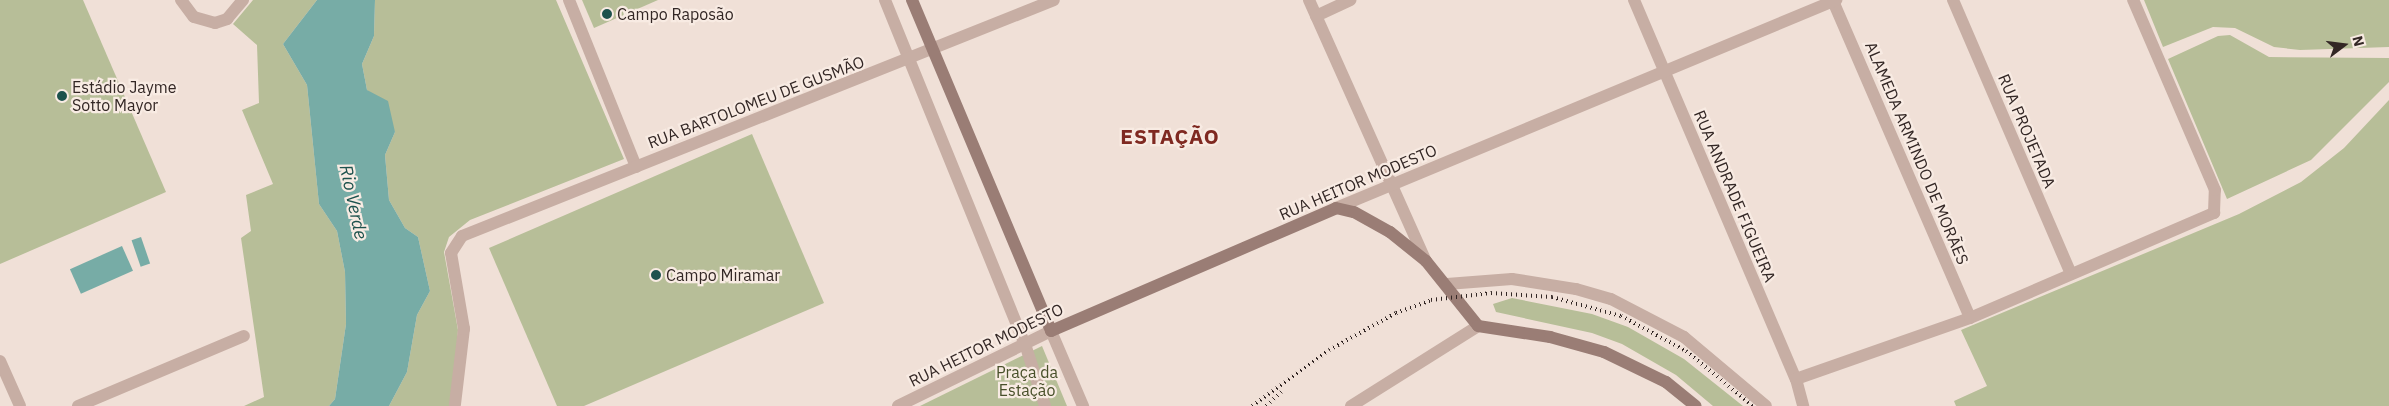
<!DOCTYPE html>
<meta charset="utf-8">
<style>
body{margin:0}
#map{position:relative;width:2389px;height:406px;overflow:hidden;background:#f0e0d7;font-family:"IBM Plex Sans",sans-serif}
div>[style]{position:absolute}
.green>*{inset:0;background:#b7be98}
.water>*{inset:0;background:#77aca6;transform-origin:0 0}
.minor>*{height:12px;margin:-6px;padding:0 6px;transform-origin:6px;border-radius:6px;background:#c7aea4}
.secondary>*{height:12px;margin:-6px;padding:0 6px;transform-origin:6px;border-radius:6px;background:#9a7d75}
.rail>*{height:4px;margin-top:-2px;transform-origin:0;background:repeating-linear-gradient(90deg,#332725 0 1px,transparent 0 5px)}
.dots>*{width:14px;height:14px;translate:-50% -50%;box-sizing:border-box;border:2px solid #f8ebe3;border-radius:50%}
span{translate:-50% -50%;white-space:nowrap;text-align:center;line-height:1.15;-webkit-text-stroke:4.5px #f8ebe3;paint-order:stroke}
.poi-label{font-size:16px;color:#332725}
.left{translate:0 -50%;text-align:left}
.street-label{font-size:16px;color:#332725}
.park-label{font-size:16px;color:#48502a}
.water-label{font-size:18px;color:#1d524d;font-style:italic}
.district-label{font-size:21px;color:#7f2921;font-weight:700;letter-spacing:1px}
.north{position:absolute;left:2319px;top:20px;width:50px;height:50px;-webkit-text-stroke:4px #f8ebe3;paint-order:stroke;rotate:75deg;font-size:14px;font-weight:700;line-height:20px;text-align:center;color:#332725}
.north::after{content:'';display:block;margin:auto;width:18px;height:22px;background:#332725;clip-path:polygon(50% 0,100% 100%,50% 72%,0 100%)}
</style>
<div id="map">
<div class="green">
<i style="clip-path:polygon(0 0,83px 0,166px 192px,0 264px)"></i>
<i style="clip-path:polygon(253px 0,317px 0,283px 44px,307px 85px,319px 204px,337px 231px,345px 272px,346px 324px,335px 399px,329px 406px,244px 406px,264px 397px,241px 238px,251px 231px,246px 195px,273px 184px,242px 110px,259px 103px,257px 45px,233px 24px)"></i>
<i style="clip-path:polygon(375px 0,556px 0,624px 159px,470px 220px,449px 237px,444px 252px,458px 330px,452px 406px,389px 406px,407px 372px,417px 315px,430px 291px,418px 237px,405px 228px,389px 200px,385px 155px,395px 132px,367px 90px,362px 64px,374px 36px)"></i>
<i style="clip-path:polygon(582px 0,658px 0,594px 28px)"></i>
<i style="clip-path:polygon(2144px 0,2389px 0,2389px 47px,2300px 50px,2274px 47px,2235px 28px,2213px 27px,2163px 47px)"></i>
<i style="clip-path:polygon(2230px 35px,2269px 57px,2389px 58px,2389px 82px,2311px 160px,2227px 199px,2168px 59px,2218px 36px)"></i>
<i style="clip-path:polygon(2389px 100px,2389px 406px,1956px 406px,1954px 401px,1987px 386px,1961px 330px,2239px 214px,2301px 182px,2344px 148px)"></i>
<i style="clip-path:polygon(752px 134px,824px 303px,584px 406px,557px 406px,489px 248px)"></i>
<i style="clip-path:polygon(1512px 298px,1592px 314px,1628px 327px,1684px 359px,1743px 406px,1713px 406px,1676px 375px,1622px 344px,1592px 333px,1496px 312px,1493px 304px)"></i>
<i style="clip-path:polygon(1042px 346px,1067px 406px,920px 406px)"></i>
</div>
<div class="water">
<i style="clip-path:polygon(317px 0,375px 0,374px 36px,362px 64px,367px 90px,388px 101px,395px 132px,385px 155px,389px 200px,405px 228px,418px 237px,430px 291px,417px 315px,407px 372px,389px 406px,329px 406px,335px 399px,346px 324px,345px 272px,337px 231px,319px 204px,307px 85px,283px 44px)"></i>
<i style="left:141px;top:237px;width:28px;height:10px;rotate:71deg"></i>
<i style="left:122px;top:246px;width:27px;height:57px;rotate:66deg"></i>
</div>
<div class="minor">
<i style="left:181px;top:0;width:21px;rotate:53deg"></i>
<i style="left:194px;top:17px;width:22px;rotate:16deg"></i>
<i style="left:215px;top:23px;width:13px;rotate:-18deg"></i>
<i style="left:227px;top:19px;width:25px;rotate:-50deg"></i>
<i style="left:569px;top:0;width:180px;rotate:68.1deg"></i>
<i style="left:885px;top:0;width:371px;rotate:67.9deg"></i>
<i style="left:1025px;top:344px;width:65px;rotate:72.1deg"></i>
<i style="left:1309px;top:0;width:286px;rotate:65.9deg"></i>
<i style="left:1634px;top:0;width:412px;rotate:66.9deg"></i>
<i style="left:1796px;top:379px;width:28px;rotate:75deg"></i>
<i style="left:1953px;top:0;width:298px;rotate:66.7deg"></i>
<i style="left:1833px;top:1px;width:345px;rotate:66.6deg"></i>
<i style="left:1316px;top:16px;width:38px;rotate:-25deg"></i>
<i style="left:1336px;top:208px;width:542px;rotate:-22.59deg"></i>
<i style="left:1447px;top:284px;width:65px;rotate:-4.4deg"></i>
<i style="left:1512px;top:279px;width:65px;rotate:8.9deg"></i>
<i style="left:1576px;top:289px;width:36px;rotate:16deg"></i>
<i style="left:1611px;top:299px;width:82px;rotate:27.5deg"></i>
<i style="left:1684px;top:337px;width:107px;rotate:40.1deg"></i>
<i style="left:0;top:361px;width:49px;rotate:66deg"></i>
<i style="left:1796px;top:379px;width:184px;rotate:-19.3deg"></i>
<i style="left:1970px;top:318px;width:266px;rotate:-23.3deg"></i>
<i style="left:2214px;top:213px;width:23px;rotate:-88deg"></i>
<i style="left:2215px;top:190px;width:207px;rotate:-113.3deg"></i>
<i style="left:455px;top:404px;width:76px;rotate:-83.2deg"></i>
<i style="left:464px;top:329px;width:77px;rotate:-99.7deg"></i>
<i style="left:451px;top:253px;width:20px;rotate:-57deg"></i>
<i style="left:462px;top:236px;width:637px;rotate:-21.73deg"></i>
<i style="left:78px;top:406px;width:180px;rotate:-22.9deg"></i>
<i style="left:898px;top:406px;width:170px;rotate:-26.1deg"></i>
<i style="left:1051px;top:331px;width:82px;rotate:66.9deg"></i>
<i style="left:1351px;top:406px;width:150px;rotate:-32.2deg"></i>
</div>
<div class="secondary">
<i style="left:912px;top:0;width:359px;rotate:67.2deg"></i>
<i style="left:1051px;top:331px;width:310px;rotate:-23.3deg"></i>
<i style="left:1336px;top:208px;width:18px;rotate:13deg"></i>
<i style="left:1354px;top:212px;width:41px;rotate:29.1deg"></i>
<i style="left:1390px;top:232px;width:46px;rotate:38.9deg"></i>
<i style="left:1426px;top:261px;width:83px;rotate:51.3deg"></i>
<i style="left:1478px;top:326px;width:73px;rotate:8.7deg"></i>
<i style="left:1550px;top:337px;width:56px;rotate:15.5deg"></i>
<i style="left:1604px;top:352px;width:69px;rotate:25.8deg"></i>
<i style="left:1666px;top:382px;width:38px;rotate:39deg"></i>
</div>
<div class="rail">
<i style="left:1252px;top:406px;width:95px;rotate:-36deg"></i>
<i style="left:1329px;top:350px;width:77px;rotate:-28.9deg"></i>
<i style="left:1396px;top:313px;width:37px;rotate:-20deg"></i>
<i style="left:1431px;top:300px;width:60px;rotate:-6.7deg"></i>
<i style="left:1491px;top:293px;width:61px;rotate:3.8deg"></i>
<i style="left:1552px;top:297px;width:72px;rotate:15.4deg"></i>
<i style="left:1621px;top:316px;width:74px;rotate:28.3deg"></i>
<i style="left:1686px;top:351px;width:87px;rotate:39.4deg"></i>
<i style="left:1266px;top:406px;width:21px;rotate:-43deg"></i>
</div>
<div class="dots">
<i style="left:607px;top:14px;background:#1d524d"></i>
<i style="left:62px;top:96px;background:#1d524d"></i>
<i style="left:656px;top:275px;background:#1d524d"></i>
</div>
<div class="poi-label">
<span class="left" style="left:617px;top:14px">Campo Raposão</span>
<span class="left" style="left:72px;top:96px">Estádio Jayme<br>Sotto Mayor</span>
<span class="left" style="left:666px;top:275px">Campo Miramar</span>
</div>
<div class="street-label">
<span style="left:756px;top:102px;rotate:-21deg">RUA BARTOLOMEU DE GUSMÃO</span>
<span style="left:2027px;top:131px;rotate:67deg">RUA PROJETADA</span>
<span style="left:1917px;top:153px;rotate:67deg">ALAMEDA ARMINDO DE MORÃES</span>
<span style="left:1358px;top:182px;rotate:-23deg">RUA HEITOR MODESTO</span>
<span style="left:1735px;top:196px;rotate:67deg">RUA ANDRADE FIGUEIRA</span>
<span style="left:986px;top:345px;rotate:-26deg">RUA HEITOR MODESTO</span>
</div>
<div class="park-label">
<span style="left:1027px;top:381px">Praça da<br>Estação</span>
</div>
<div class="water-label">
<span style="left:353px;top:202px;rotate:78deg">Rio Verde</span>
</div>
<div class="district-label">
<span style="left:1170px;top:136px">ESTAÇÃO</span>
</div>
<div class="north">N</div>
</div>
